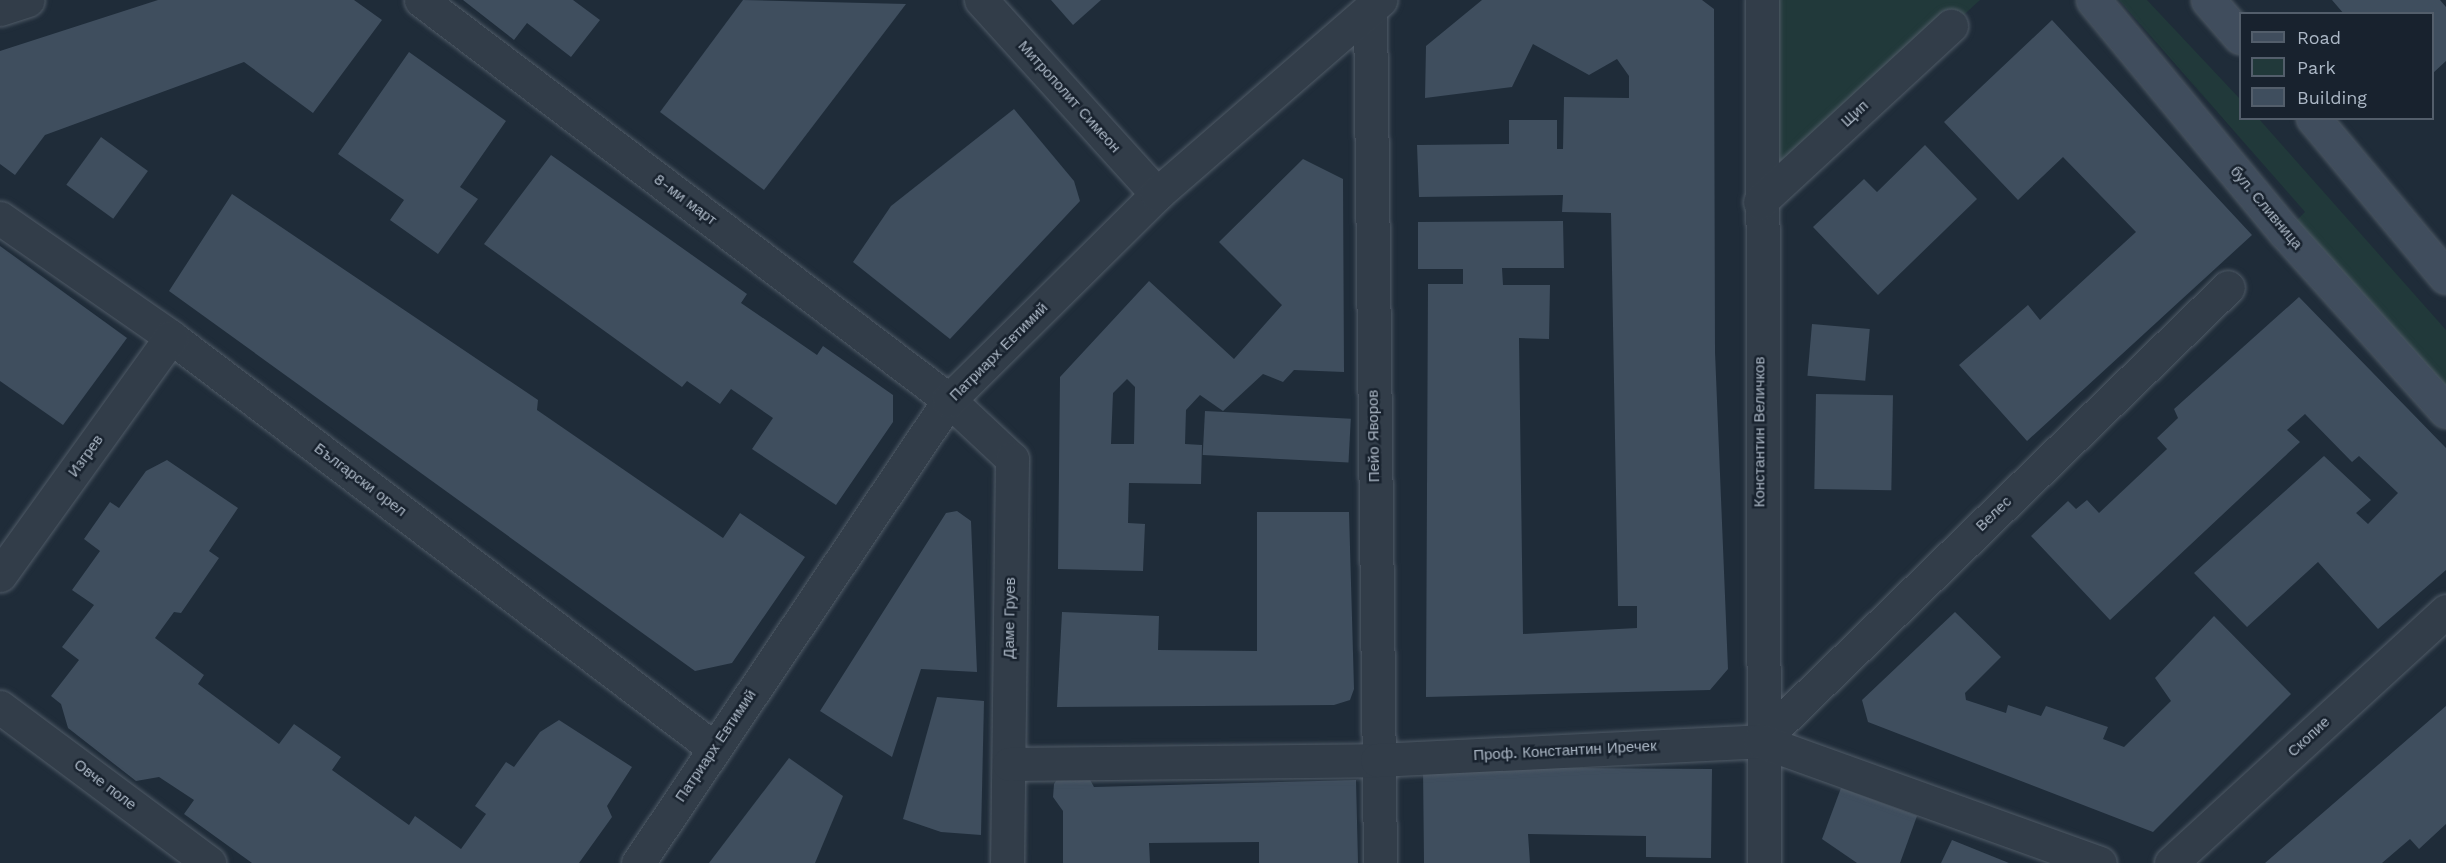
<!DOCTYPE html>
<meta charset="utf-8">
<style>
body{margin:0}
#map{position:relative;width:2446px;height:863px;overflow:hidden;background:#1f2c39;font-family:"Work Sans",sans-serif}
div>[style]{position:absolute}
.green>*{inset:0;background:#21393a}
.building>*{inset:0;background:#3f4e5e;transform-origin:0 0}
.roads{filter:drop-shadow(0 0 2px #505b67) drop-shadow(0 0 2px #505b67)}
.street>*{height:33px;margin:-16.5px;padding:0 16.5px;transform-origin:16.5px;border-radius:16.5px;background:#323d49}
.secondary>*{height:33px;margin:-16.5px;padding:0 16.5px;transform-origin:16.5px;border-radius:16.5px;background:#404d5d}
span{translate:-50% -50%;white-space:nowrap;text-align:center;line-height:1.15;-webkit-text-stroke:5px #18222e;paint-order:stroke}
.street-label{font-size:15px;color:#acb8c6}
.legend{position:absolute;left:2239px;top:12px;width:195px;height:108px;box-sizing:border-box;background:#18222e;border:2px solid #535e6b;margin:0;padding:8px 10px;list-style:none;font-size:18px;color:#acb8c6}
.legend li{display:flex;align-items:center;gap:12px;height:30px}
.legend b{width:30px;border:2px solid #535e6b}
</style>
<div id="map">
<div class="green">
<i style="clip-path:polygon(1762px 0,1980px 0,1760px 202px)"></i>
<i style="clip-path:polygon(2119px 0,2147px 0,2240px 99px,2240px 118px,2259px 119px,2446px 330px,2446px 416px,2285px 232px,2305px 212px)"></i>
</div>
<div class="building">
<i style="clip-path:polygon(158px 0,354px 0,382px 20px,313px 113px,244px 62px,45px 135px,15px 175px,0 164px,0 51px)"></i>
<i style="clip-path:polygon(463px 0,573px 0,600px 20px,571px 57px,527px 23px,514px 40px)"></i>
<i style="clip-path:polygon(743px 0,906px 4px,764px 190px,660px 112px)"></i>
<i style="clip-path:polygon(1051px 0,1101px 0,1073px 25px)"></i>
<i style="clip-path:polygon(1482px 0,1702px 0,1714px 9px,1715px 352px,1728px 669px,1710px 690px,1426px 697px,1428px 284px,1463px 284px,1463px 269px,1418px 269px,1418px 222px,1563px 221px,1564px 268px,1502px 268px,1503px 285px,1550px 285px,1549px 339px,1519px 338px,1523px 634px,1637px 628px,1637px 606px,1618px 606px,1611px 213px,1562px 212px,1563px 195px,1419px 197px,1417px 145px,1509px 144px,1509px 120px,1557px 120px,1557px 149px,1563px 149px,1564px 97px,1629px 98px,1629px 76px,1617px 59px,1589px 75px,1533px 44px,1512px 87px,1425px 98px,1426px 46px)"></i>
<i style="clip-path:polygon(2332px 0,2440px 0,2446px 7px,2446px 61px,2433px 73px,2433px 14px,2344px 14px)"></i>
<i style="clip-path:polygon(2052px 20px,2252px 235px,2027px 441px,1959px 365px,2028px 305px,2040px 320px,2136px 232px,2063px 157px,2018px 200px,1944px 122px)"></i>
<i style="clip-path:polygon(409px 52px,506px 121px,460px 187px,478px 199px,438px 254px,390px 220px,404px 200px,338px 154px)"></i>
<i style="clip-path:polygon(1014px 109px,1074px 181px,1080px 201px,950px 339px,853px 262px,891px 206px)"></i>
<i style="left:101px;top:137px;width:58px;height:59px;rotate:36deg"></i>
<i style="clip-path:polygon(1925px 145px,1977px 199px,1878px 295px,1813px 227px,1864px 179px,1877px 192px)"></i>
<i style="clip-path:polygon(551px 155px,747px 294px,741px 303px,817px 355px,823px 346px,893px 395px,893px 422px,836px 505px,752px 449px,773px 418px,731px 389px,720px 404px,687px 381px,682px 387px,484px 244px)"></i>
<i style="clip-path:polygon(evenodd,1303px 159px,1343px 179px,1344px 372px,1294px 370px,1283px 382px,1263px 374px,1223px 411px,1200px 395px,1186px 410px,1185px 444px,1202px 445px,1201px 484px,1129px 483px,1128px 523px,1145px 524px,1143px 571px,1058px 569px,1060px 377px,1149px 281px,1234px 359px,1282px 305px,1219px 242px,1303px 159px,1127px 379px,1135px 387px,1134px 444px,1111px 444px,1113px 393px,1127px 379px)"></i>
<i style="clip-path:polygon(232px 194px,538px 400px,537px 410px,723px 538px,740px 513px,805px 557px,732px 663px,695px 671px,169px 291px)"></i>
<i style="clip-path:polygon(0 246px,127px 338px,63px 425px,0 381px)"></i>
<i style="clip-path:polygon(2299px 297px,2446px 448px,2446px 570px,2378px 629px,2318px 562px,2247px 627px,2194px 573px,2324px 456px,2371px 500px,2356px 513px,2368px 524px,2398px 493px,2359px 456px,2352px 462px,2305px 414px,2287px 430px,2300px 442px,2110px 620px,2031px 536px,2068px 501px,2076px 509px,2087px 500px,2099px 513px,2167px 449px,2157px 438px,2178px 418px,2174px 409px)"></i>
<i style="left:1812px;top:324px;width:58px;height:52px;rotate:5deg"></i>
<i style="left:1816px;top:394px;width:77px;height:95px;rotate:1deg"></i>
<i style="left:1205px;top:411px;width:146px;height:44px;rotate:3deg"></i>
<i style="clip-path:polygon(167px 460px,238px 508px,209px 551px,219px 558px,181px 613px,174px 612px,155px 638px,204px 675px,198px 684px,279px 744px,294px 724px,341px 757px,332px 770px,409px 825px,415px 816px,461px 849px,486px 814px,475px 806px,506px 762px,514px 767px,540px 732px,559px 720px,632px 767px,607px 806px,612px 817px,579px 863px,252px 863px,184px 814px,194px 800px,159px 777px,136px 781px,68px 728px,61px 704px,51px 696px,79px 660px,62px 647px,94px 605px,72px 590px,100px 551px,84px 539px,110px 502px,119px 508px,146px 471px)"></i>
<i style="clip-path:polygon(957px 511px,971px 521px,977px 672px,921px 669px,892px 757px,820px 711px,946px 513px)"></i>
<i style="clip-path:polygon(1257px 512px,1349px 512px,1354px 689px,1350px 700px,1334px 705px,1057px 707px,1062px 612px,1159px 616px,1158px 650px,1257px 651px)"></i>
<i style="clip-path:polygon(1955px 612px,2001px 657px,1965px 693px,1966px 700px,2006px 713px,2008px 705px,2041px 716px,2046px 706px,2108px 727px,2103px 739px,2124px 747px,2171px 701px,2155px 678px,2214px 616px,2291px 694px,2153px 832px,1868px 722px,1862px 700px)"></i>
<i style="clip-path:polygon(937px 697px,984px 701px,981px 835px,941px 832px,903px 819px)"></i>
<i style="clip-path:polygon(2446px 706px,2446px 824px,2419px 849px,2410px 839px,2382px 863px,2265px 863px)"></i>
<i style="clip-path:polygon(789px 758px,843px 796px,815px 863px,709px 863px)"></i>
<i style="clip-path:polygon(1423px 767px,1712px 769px,1711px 858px,1646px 857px,1646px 836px,1528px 834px,1530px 863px,1424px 863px)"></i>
<i style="clip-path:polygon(1088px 776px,1094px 787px,1356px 780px,1358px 863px,1259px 863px,1259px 842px,1149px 843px,1150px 863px,1063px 863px,1063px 811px,1053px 797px,1054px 784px,1058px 778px)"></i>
<i style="clip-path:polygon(1841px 788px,1917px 816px,1900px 863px,1857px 863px,1822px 839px)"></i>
<i style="clip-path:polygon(1952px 840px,2009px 863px,1941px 863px)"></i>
</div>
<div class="roads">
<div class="street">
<i style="left:421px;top:0;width:662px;rotate:37.15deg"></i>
<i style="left:949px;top:400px;width:86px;rotate:43.1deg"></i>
<i style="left:1012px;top:459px;width:404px;rotate:90.7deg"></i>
<i style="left:981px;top:0;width:262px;rotate:47.8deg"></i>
<i style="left:1762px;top:0;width:863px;rotate:89.87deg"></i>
<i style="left:1370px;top:8px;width:855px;rotate:89.33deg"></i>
<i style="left:0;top:9px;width:29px;rotate:-18deg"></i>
<i style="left:1760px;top:202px;width:260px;rotate:-42.7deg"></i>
<i style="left:0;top:218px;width:208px;rotate:34.8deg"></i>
<i style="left:171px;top:337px;width:682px;rotate:37.14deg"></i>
<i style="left:0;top:575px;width:293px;rotate:-54.3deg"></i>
<i style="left:0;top:707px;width:261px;rotate:36.7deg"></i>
<i style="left:1761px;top:741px;width:651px;rotate:-44.19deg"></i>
<i style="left:1009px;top:764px;width:368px;rotate:-0.6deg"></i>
<i style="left:1377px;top:760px;width:384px;rotate:-2.8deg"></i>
<i style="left:1761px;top:741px;width:360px;rotate:19.8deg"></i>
<i style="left:638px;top:863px;width:558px;rotate:-56.11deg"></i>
<i style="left:949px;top:400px;width:293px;rotate:-44.7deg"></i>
<i style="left:1157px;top:194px;width:296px;rotate:-41deg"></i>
<i style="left:2171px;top:863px;width:373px;rotate:-42.5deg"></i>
</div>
<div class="secondary">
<i style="left:2093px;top:0;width:301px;rotate:50.4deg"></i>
<i style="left:2285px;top:232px;width:241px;rotate:48deg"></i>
<i style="left:2208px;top:0;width:49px;rotate:49.1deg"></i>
<i style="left:2313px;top:118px;width:207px;rotate:50.1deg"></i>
</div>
</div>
<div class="street-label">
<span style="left:1069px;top:97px;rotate:48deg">Митрополит Симеон</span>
<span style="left:1855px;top:114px;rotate:-43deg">Щип</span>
<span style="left:685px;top:200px;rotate:37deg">8-ми март</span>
<span style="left:2266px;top:208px;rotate:50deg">бул. Сливница</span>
<span style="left:999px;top:352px;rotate:-45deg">Патриарх Евтимий</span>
<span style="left:1760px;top:432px;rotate:-90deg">Константин Величков</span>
<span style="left:1374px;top:436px;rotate:-91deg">Пейо Яворов</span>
<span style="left:86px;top:456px;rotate:-54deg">Изгрев</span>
<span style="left:360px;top:480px;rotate:37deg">Български орел</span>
<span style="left:1994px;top:514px;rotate:-44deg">Велес</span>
<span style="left:1010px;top:618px;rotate:-89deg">Даме Груев</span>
<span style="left:2309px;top:737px;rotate:-43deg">Скопие</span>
<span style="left:716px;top:746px;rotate:-56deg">Патриарх Евтимий</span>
<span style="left:1565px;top:751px;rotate:-3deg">Проф. Константин Иречек</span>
<span style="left:105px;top:785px;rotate:37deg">Овче поле</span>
</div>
<ul class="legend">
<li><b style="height:8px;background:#404d5d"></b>Road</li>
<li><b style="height:16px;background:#21393a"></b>Park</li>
<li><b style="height:16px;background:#3f4e5e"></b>Building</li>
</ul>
</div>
